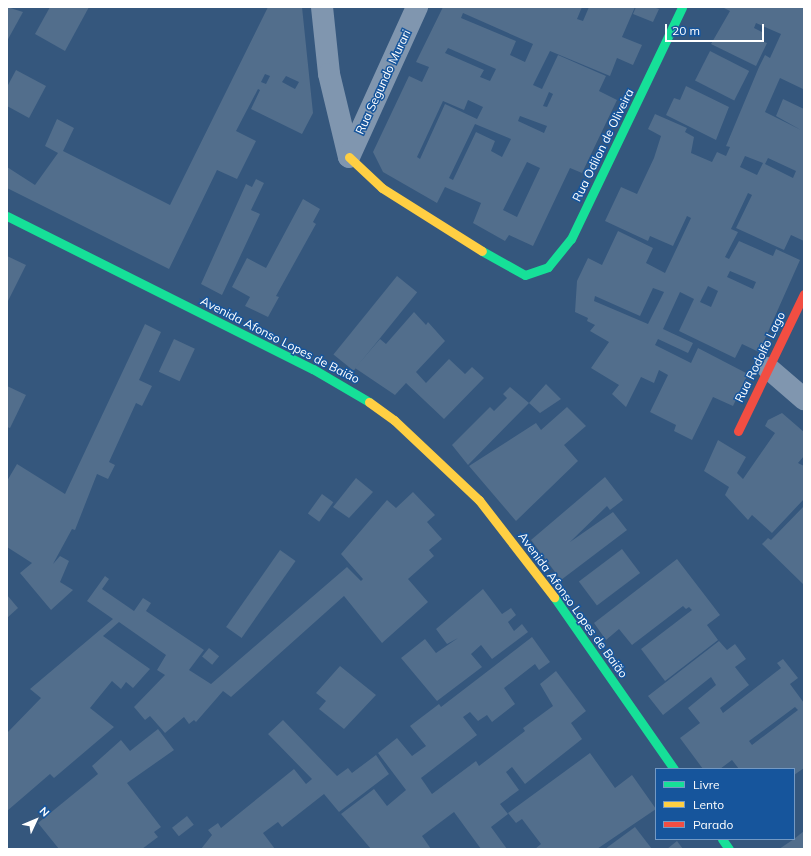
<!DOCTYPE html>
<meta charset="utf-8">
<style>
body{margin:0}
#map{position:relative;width:811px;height:856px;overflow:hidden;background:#35577d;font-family:Mulish,sans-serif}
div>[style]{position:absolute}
.building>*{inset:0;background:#526e8c;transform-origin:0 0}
.street>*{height:22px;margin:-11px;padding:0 11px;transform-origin:11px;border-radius:11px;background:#8096af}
.fast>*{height:9px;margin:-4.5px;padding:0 4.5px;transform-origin:4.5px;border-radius:4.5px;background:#16e098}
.slow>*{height:9px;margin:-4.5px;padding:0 4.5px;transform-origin:4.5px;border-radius:4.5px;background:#ffcf43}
.jam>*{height:9px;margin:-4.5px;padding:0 4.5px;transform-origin:4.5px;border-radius:4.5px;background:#f24e42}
span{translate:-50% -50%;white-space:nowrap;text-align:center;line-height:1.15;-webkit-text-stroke:3px #16559c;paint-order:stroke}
.street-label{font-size:12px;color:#fff}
.frame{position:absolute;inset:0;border:8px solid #fff;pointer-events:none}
.legend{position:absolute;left:655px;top:768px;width:140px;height:72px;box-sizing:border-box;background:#16559c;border:1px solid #7399c4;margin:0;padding:5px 7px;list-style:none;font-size:12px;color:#fff}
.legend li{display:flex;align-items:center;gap:8px;height:20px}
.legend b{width:20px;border:1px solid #7399c4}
.north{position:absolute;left:16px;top:800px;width:40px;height:40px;-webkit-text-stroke:3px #16559c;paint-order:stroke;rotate:46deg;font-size:11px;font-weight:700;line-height:16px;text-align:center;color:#fff}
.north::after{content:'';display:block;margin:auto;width:14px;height:18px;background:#fff;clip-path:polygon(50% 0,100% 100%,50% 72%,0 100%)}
.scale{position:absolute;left:665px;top:24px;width:99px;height:18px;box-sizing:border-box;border:2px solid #fff;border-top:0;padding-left:5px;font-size:12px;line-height:14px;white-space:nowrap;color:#fff;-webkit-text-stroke:3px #16559c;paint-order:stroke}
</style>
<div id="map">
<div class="building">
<i style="clip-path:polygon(7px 7px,23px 12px,7px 41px)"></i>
<i style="clip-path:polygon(50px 7px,89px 7px,65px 51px,35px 34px)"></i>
<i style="clip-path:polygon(evenodd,268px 7px,302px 7px,313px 113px,302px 134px,251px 109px,260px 90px,258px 89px,236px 131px,256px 141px,237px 179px,217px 170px,169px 269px,7px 188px,7px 167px,35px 185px,58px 153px,45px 146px,57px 119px,74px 128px,63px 151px,170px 205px,268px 7px,265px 74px,270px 76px,266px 84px,261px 82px,265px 74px,268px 7px,286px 76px,299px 82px,295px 89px,282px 82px,286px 76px)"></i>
<i style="clip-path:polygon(evenodd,443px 7px,582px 7px,577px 19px,583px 21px,589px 7px,635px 7px,622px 37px,642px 45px,633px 65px,617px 58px,610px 76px,550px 51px,533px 85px,542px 89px,558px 55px,606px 76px,599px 91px,617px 100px,582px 173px,570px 168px,533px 246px,509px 235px,505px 241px,473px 223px,481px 203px,445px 187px,437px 203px,383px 172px,373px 152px,409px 76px,422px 82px,429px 67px,416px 62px,443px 7px,463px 13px,533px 44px,525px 62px,510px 55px,516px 41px,461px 18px,463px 13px,443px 7px,448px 48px,496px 69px,490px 81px,480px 77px,484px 70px,445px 53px,448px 48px,443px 7px,549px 92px,553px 94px,547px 107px,543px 106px,549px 92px,443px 7px,468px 100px,483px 107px,477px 119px,445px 104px,420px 159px,417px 157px,443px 101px,464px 110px,468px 100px,443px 7px,520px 116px,547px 126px,544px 133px,518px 121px,520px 116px,443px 7px,475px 124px,511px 139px,502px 157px,491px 151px,495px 141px,476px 132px,453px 180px,449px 178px,475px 124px,443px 7px,527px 162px,540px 168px,517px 217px,503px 210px,527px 162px)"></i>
<i style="clip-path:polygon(636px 7px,653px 7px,659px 9px,653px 22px,633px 14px)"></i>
<i style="clip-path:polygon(evenodd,722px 7px,804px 7px,804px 86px,803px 89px,780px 78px,765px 112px,801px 130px,776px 116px,783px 99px,804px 109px,804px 241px,791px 235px,784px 250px,736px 228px,752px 195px,748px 193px,731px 229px,738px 232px,725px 257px,729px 259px,739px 241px,773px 256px,776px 249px,800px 260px,759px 352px,742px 344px,735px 358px,679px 331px,694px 299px,680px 292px,663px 329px,693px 343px,688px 353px,658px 339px,655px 345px,691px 363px,698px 348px,748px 374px,733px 406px,713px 397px,692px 440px,674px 431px,676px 425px,650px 412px,668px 375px,659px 370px,654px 383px,641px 377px,626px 407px,612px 394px,619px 385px,591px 368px,609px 342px,590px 331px,595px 325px,587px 321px,588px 318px,575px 312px,577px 281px,588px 258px,602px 265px,618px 231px,653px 248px,646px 263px,665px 273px,691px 218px,687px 216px,673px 246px,650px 236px,648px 241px,605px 221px,621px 187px,637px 194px,654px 158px,661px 136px,648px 129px,655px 114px,687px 128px,685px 132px,694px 137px,691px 153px,712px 162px,717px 152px,726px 156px,730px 147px,726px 146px,759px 67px,765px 55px,770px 58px,781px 34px,756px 23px,754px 28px,764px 33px,761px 41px,767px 43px,756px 66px,711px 44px,730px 11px,722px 7px,745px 156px,763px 163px,757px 175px,740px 167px,745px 156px,722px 7px,768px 158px,796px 171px,793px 178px,765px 164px,768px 158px,722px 7px,730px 271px,756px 282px,753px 289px,727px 277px,730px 271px,722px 7px,708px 286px,718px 291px,711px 307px,700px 302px,708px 286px,722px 7px,653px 288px,664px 292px,648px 324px,594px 301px,595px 296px,640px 316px,653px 288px)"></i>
<i style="left:710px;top:51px;width:44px;height:33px;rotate:27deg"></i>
<i style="clip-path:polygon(16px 70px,46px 86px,29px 118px,7px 106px,7px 87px)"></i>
<i style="clip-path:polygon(686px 86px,729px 107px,716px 140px,666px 115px,674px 98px,680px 100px)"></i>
<i style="clip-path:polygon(256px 179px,264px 183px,251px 210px,260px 214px,222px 295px,201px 284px,246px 184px,252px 187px)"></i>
<i style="clip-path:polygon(303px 199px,320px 209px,313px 222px,316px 224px,276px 296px,279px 297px,268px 317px,245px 306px,250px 297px,232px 287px,247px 258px,266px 268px)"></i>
<i style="clip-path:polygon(7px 256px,26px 265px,7px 303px)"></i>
<i style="left:397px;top:276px;width:26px;height:101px;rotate:39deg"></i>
<i style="clip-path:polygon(414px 312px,426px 325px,428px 322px,445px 341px,416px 372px,426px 383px,449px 359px,465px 374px,472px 367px,484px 378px,444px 419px,406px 383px,395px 395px,355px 368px,380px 339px,386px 344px)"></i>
<i style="clip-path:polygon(145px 324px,161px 332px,139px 380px,152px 386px,142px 406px,136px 403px,109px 462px,115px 465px,108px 479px,97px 474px,75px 530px,72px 529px,53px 564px,60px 556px,69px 561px,60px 582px,73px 590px,51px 610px,20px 573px,32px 563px,7px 547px,7px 481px,17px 464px,65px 494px)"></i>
<i style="left:174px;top:339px;width:23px;height:36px;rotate:25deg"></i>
<i style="clip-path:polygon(546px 384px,561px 399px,540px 413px,529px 403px,468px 465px,452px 445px,490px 407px,494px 411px,507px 398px,503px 394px,510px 387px,529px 403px)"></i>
<i style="clip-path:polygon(7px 386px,26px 395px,10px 428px,7px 427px)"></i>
<i style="clip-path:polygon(567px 407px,586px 426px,564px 445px,578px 461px,516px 521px,469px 466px,536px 423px,541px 430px)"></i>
<i style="clip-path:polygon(782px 413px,804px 432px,804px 456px,798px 463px,804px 466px,804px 499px,772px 533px,752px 515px,748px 520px,725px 495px,729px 487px,704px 471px,718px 440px,746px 457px,737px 473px,743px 479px,775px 433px,765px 426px,768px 420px)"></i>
<i style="clip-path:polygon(605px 477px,623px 500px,610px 510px,607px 506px,570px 542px,613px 512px,627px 530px,561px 580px,531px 540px)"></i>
<i style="clip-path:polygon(356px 478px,373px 492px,349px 518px,333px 507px)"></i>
<i style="clip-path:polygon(413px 492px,435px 515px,427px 522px,442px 539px,429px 550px,434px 556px,408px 579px,428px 602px,382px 643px,344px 596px,231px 697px,223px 691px,196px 722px,194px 720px,189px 724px,184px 717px,165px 733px,150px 716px,145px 720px,134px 707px,165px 675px,157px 670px,166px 655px,119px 622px,103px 636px,150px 669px,133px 688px,126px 682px,121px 689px,112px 681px,90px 708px,114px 727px,54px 778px,50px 774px,7px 811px,7px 733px,41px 698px,30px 689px,113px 619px,87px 601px,105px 576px,109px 579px,102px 589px,134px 611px,143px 598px,151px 603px,146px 611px,204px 650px,189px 670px,211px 684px,347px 567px,361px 581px,363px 579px,341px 554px,387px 500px,396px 508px)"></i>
<i style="left:322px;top:494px;width:14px;height:24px;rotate:36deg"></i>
<i style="clip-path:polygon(804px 506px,804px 585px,762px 544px,768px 538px,771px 540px)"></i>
<i style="left:622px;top:549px;width:30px;height:54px;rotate:53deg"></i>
<i style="left:280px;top:550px;width:19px;height:94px;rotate:35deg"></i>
<i style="clip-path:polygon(677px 559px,720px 615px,707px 625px,718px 640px,665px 681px,641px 649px,692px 610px,689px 607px,686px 609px,683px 606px,632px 645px,619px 629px,606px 640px,594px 623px)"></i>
<i style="clip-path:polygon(483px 589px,502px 614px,511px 608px,516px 615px,508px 622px,514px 631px,522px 624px,528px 632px,492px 659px,481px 645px,471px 654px,482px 667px,437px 701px,401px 658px,425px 639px,436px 653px,458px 638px,447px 644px,436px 629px)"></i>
<i style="clip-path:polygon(7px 595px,18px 608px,7px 618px)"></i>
<i style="clip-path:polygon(532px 637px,550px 662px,539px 670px,535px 664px,504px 688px,515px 704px,492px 722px,487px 715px,478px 721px,470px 712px,463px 717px,477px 735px,421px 778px,432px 794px,476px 761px,479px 766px,525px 731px,523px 728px,553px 706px,540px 684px,556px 671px,586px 711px,571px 723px,582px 739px,525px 784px,512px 767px,506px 772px,519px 790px,500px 804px,508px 814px,491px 827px,507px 849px,481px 849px,454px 812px,422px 836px,431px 849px,371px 849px,341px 814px,374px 789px,387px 806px,406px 790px,378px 753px,397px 738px,412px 756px,426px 746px,410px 726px,439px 704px,441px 707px)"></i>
<i style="clip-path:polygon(evenodd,719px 641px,727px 650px,735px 644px,746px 659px,735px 667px,749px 685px,720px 708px,723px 713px,781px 668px,777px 663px,783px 659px,798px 678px,790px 684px,804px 703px,804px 768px,794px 775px,794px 769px,739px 769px,732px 760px,720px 769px,703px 769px,680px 738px,700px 723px,688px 708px,716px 685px,711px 677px,663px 715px,648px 696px,719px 641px,795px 707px,798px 710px,752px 745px,749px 741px,795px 707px)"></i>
<i style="left:209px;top:648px;width:13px;height:11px;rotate:39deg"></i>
<i style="clip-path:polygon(340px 666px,376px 695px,344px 729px,319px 709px,326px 701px,316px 693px)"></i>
<i style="clip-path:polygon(283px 720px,337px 776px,348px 768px,352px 773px,376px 755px,389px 774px,339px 812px,324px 794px,282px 827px,278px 822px,263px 833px,275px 849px,201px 849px,212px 835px,208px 830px,218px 823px,221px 828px,294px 769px,306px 784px,312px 779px,268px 734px)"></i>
<i style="clip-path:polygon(158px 729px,174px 750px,127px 783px,161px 827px,154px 832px,158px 837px,142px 849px,59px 849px,38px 823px,98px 774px,92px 766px,121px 740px,130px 751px)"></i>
<i style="clip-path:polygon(590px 753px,615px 788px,632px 775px,656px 809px,597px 849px,535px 849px,541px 844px,522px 819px,516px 823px,508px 813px)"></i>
<i style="left:187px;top:816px;width:11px;height:19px;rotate:52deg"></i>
<i style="clip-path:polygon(635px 827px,652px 849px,605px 849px)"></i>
<i style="clip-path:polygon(804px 831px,804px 849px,779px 849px,794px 839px)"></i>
<i style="clip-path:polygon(677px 841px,683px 849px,667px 849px)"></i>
</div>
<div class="street">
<i style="left:322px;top:7px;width:67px;rotate:84deg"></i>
<i style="left:329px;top:74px;width:85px;rotate:76.5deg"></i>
<i style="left:349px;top:157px;width:165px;rotate:-65.6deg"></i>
<i style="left:768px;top:368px;width:48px;rotate:40.7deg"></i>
</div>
<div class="fast">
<i style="left:7px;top:216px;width:342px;rotate:26.6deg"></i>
<i style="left:313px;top:369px;width:65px;rotate:30.5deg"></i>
<i style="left:482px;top:251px;width:49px;rotate:29.2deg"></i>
<i style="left:525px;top:275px;width:24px;rotate:-19deg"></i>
<i style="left:548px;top:267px;width:36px;rotate:-51deg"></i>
<i style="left:571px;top:239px;width:257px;rotate:-64.4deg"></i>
<i style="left:554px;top:597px;width:210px;rotate:55.1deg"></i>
<i style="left:722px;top:839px;width:12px;rotate:55deg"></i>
</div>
<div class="slow">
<i style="left:349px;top:157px;width:45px;rotate:43.2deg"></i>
<i style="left:382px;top:188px;width:118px;rotate:32.2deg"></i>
<i style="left:369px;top:402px;width:31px;rotate:36deg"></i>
<i style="left:394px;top:420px;width:117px;rotate:43.3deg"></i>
<i style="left:479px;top:500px;width:123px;rotate:52.3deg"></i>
</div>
<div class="jam">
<i style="left:738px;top:431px;width:152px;rotate:-64.3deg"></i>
</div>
<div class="street-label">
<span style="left:383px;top:82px;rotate:-65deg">Rua Segundo Murari</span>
<span style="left:603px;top:145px;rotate:-64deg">Rua Odilon de Oliveira</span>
<span style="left:280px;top:340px;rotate:27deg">Avenida Afonso Lopes de Baião</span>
<span style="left:760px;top:357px;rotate:-64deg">Rua Rodolfo Lago</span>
<span style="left:573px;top:605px;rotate:54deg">Avenida Afonso Lopes de Baião</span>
</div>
<div class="frame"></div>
<ul class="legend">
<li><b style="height:5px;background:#16e098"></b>Livre</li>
<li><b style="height:5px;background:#ffcf43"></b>Lento</li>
<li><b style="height:5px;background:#f24e42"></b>Parado</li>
</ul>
<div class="north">N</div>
<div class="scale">20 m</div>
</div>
